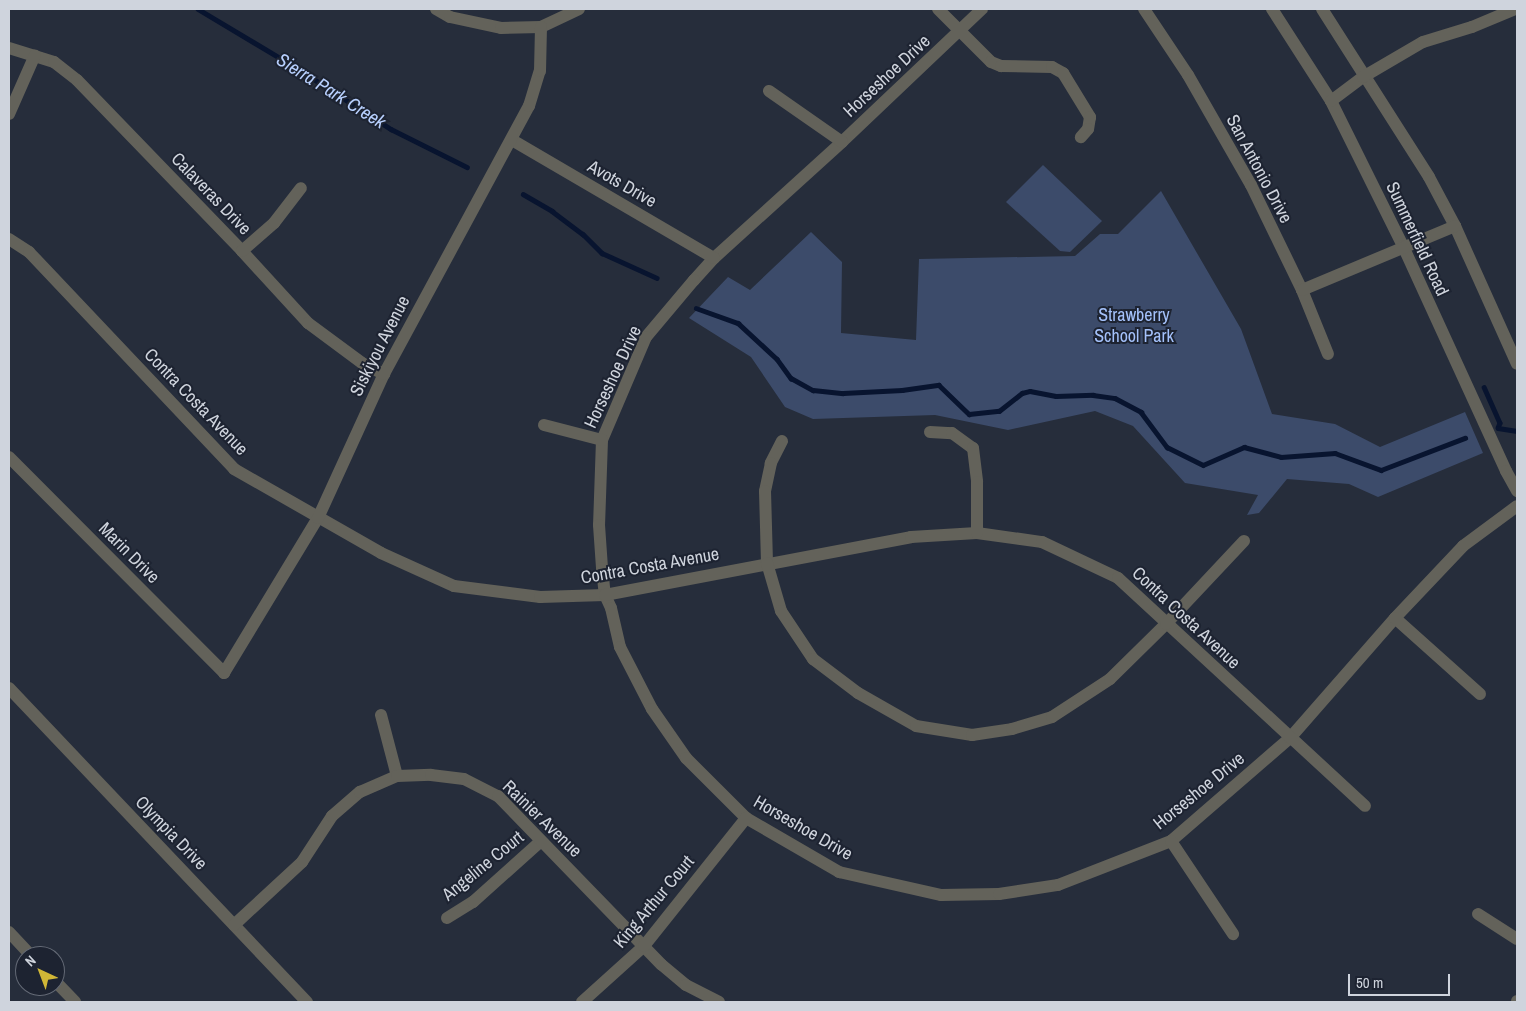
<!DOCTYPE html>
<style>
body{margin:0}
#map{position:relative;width:1526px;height:1011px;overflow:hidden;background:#262d3b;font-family:"Archivo Narrow",sans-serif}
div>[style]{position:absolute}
.green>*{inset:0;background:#3c4b6a}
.stream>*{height:4.5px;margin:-2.25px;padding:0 2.25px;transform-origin:2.25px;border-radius:2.25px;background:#08142f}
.minor>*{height:12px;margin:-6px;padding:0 6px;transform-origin:6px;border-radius:6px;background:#63625a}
span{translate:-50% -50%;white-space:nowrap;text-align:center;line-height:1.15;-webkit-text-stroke:4px #1d2331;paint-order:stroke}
.street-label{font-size:18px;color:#cfd4dd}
.park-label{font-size:18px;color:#a4c1fa}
.water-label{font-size:19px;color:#b8d0fe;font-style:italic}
.frame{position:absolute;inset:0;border:10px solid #cfd4dd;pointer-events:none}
.north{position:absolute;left:15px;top:946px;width:50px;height:50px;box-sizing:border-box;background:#1d2331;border:1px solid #646a76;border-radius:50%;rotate:317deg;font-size:14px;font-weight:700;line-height:20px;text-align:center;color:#cfd4dd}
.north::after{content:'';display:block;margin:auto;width:18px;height:22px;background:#d1b736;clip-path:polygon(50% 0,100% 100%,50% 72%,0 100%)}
.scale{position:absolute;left:1348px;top:974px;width:102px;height:22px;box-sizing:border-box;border:2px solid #cfd4dd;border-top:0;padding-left:6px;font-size:15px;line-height:18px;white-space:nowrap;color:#cfd4dd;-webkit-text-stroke:4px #1d2331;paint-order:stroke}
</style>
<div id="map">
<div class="green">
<i style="clip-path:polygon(1043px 165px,1102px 221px,1070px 252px,1060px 251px,1006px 202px)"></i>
<i style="clip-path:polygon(1161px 191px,1241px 329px,1272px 414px,1335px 424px,1380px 447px,1465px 412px,1483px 453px,1378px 497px,1349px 484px,1287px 479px,1259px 513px,1247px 515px,1258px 495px,1185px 483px,1133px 426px,1095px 411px,1008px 430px,935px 415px,813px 419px,785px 407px,751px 357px,689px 318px,728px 277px,750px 290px,811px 232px,842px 262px,841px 333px,916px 340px,919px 259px,1075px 256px,1100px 234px,1118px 234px)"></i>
</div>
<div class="stream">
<i style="left:198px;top:9px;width:109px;rotate:30.8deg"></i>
<i style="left:292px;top:65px;width:118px;rotate:32.9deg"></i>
<i style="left:391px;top:129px;width:85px;rotate:26.6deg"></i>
<i style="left:523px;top:194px;width:34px;rotate:30deg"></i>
<i style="left:552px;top:211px;width:39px;rotate:37deg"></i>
<i style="left:583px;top:234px;width:27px;rotate:45deg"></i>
<i style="left:602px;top:253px;width:60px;rotate:24.4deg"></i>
<i style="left:696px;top:308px;width:45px;rotate:19.7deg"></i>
<i style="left:738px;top:323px;width:53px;rotate:42.7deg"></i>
<i style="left:777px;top:359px;width:24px;rotate:54deg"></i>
<i style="left:791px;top:378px;width:25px;rotate:29deg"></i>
<i style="left:813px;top:390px;width:30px;rotate:6deg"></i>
<i style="left:843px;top:393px;width:59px;rotate:-2.9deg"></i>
<i style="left:902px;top:390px;width:37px;rotate:-8deg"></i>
<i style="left:939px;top:385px;width:42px;rotate:44deg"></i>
<i style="left:969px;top:414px;width:30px;rotate:-6deg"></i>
<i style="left:999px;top:411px;width:29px;rotate:-38deg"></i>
<i style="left:1022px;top:393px;width:8px;rotate:-14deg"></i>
<i style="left:1030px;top:391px;width:26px;rotate:11deg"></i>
<i style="left:1056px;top:396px;width:37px;rotate:-2deg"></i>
<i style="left:1093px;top:395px;width:22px;rotate:8deg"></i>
<i style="left:1115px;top:398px;width:30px;rotate:28deg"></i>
<i style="left:1141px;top:412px;width:44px;rotate:53.4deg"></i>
<i style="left:1167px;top:447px;width:40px;rotate:26.6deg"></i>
<i style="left:1203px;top:465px;width:45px;rotate:-23.7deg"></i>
<i style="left:1244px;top:447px;width:38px;rotate:15deg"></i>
<i style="left:1281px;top:457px;width:54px;rotate:-4.2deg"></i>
<i style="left:1335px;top:453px;width:49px;rotate:20.3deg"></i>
<i style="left:1381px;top:470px;width:90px;rotate:-20.9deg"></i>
<i style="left:1484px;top:387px;width:39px;rotate:66deg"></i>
<i style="left:1500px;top:423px;width:5px;rotate:112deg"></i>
<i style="left:1498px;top:428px;width:19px;rotate:9deg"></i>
</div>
<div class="minor">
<i style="left:436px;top:9px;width:16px;rotate:30deg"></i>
<i style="left:450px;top:17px;width:52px;rotate:12.2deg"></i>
<i style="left:501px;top:28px;width:40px;rotate:-1.4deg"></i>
<i style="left:541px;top:27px;width:42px;rotate:-25.3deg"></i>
<i style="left:938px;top:9px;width:75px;rotate:45deg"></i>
<i style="left:991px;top:62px;width:11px;rotate:22deg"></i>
<i style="left:1001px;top:66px;width:51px;rotate:1.1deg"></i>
<i style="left:1052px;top:67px;width:13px;rotate:29deg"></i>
<i style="left:1063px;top:73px;width:52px;rotate:58.5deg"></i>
<i style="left:1090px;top:117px;width:12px;rotate:99deg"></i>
<i style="left:1088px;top:129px;width:11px;rotate:131deg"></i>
<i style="left:982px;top:9px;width:193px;rotate:136.5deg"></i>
<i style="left:842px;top:142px;width:173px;rotate:137.8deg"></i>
<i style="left:714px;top:258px;width:30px;rotate:132deg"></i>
<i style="left:694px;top:280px;width:75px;rotate:130.1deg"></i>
<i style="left:646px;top:337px;width:112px;rotate:113.1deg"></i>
<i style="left:602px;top:440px;width:85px;rotate:92deg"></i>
<i style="left:599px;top:525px;width:43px;rotate:86deg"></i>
<i style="left:602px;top:568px;width:27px;rotate:84deg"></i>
<i style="left:605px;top:595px;width:14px;rotate:65deg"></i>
<i style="left:611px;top:608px;width:40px;rotate:77deg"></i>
<i style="left:620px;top:647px;width:70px;rotate:62.7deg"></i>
<i style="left:652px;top:709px;width:60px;rotate:55.2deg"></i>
<i style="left:686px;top:758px;width:85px;rotate:45deg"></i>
<i style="left:746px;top:818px;width:108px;rotate:30.1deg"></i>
<i style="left:839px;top:872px;width:105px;rotate:12.7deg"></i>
<i style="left:941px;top:895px;width:58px;rotate:-1deg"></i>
<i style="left:999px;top:894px;width:60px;rotate:-8.7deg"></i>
<i style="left:1058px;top:885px;width:121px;rotate:-21.3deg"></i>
<i style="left:1171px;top:841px;width:157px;rotate:-40.9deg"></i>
<i style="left:1290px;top:738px;width:159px;rotate:-48.8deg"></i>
<i style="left:1395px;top:618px;width:99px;rotate:-46.6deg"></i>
<i style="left:1463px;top:546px;width:67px;rotate:-36.5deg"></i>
<i style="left:1144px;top:9px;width:79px;rotate:56.3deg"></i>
<i style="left:1188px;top:75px;width:127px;rotate:60.2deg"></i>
<i style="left:1251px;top:185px;width:117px;rotate:64.1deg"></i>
<i style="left:1302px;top:290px;width:69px;rotate:67.9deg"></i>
<i style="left:1272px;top:9px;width:109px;rotate:57.3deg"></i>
<i style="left:1331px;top:101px;width:162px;rotate:63.6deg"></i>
<i style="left:1403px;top:246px;width:247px;rotate:65.4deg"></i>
<i style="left:1506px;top:471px;width:23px;rotate:61deg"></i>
<i style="left:1322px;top:9px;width:199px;rotate:57.5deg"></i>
<i style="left:1429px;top:177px;width:55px;rotate:62deg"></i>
<i style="left:1455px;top:226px;width:151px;rotate:65.8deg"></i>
<i style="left:9px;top:48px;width:47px;rotate:17.3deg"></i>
<i style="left:54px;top:62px;width:29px;rotate:38deg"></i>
<i style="left:77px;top:80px;width:238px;rotate:46deg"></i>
<i style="left:242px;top:251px;width:98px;rotate:47.5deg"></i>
<i style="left:308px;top:323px;width:67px;rotate:36.5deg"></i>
<i style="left:362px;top:363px;width:25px;rotate:27deg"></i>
<i style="left:769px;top:91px;width:89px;rotate:34.9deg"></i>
<i style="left:1331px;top:101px;width:40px;rotate:-37deg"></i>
<i style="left:1363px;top:77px;width:69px;rotate:-30.3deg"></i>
<i style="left:1423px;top:42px;width:51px;rotate:-17deg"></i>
<i style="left:1472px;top:27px;width:47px;rotate:-22.7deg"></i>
<i style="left:9px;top:114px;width:64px;rotate:-66.2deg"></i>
<i style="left:512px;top:140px;width:234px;rotate:30.3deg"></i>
<i style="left:9px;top:239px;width:24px;rotate:33deg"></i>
<i style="left:29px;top:252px;width:299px;rotate:46.6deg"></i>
<i style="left:234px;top:469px;width:169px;rotate:29.7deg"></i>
<i style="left:381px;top:553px;width:80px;rotate:24.3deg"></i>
<i style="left:454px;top:586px;width:87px;rotate:7.3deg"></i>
<i style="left:540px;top:597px;width:65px;rotate:-1.8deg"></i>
<i style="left:605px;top:595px;width:311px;rotate:-10.7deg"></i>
<i style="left:911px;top:537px;width:66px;rotate:-3.5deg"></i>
<i style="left:977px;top:533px;width:66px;rotate:7.9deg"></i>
<i style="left:1042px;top:542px;width:84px;rotate:25.3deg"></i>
<i style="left:1118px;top:578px;width:336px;rotate:42.7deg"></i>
<i style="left:242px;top:251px;width:43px;rotate:-41.2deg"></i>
<i style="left:274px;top:223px;width:44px;rotate:-52.4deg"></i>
<i style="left:1302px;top:290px;width:166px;rotate:-22.7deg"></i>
<i style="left:544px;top:425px;width:60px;rotate:14.5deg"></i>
<i style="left:930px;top:432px;width:22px;rotate:3deg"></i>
<i style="left:952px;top:433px;width:26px;rotate:36deg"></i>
<i style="left:973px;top:448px;width:34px;rotate:83deg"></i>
<i style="left:977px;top:482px;width:51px;rotate:90deg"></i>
<i style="left:782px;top:441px;width:25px;rotate:117deg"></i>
<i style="left:771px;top:463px;width:29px;rotate:102deg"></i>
<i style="left:765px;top:491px;width:72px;rotate:88.4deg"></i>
<i style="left:767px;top:563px;width:50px;rotate:73.7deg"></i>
<i style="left:781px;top:611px;width:58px;rotate:56.3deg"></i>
<i style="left:813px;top:659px;width:56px;rotate:37.1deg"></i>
<i style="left:858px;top:693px;width:67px;rotate:29.6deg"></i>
<i style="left:916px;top:726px;width:57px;rotate:9.1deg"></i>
<i style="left:972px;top:735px;width:40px;rotate:-8.5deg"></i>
<i style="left:1012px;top:729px;width:42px;rotate:-16.7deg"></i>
<i style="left:1052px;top:717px;width:69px;rotate:-33.2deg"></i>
<i style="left:1110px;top:679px;width:78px;rotate:-44.5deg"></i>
<i style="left:1166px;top:624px;width:114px;rotate:-46.8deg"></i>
<i style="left:9px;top:457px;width:305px;rotate:45.1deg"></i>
<i style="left:224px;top:673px;width:181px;rotate:-58.8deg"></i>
<i style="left:318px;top:518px;width:158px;rotate:-65.4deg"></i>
<i style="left:384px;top:374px;width:305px;rotate:-61.6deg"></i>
<i style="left:529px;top:106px;width:37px;rotate:-73deg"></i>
<i style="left:540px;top:71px;width:44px;rotate:-88.7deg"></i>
<i style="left:1395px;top:618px;width:114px;rotate:41.8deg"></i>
<i style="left:9px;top:688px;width:433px;rotate:46.5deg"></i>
<i style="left:381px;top:715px;width:63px;rotate:75.3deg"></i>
<i style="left:1171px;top:841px;width:112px;rotate:56.3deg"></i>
<i style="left:1478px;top:914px;width:46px;rotate:32.7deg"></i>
<i style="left:447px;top:918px;width:31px;rotate:-32deg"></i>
<i style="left:473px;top:902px;width:91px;rotate:-41.9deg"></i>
<i style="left:234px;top:925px;width:93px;rotate:-42.8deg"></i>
<i style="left:302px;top:862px;width:55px;rotate:-56.9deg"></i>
<i style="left:332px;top:816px;width:37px;rotate:-41deg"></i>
<i style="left:360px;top:792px;width:40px;rotate:-23.4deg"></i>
<i style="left:397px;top:776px;width:34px;rotate:-2deg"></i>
<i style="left:431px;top:775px;width:33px;rotate:7deg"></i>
<i style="left:464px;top:779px;width:38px;rotate:27deg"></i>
<i style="left:498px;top:796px;width:235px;rotate:45.9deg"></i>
<i style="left:662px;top:965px;width:31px;rotate:40deg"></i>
<i style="left:686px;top:985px;width:37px;rotate:27deg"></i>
<i style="left:9px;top:932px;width:33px;rotate:47deg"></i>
<i style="left:55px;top:981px;width:29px;rotate:46deg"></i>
<i style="left:582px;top:1002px;width:84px;rotate:-42.1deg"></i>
<i style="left:644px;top:946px;width:164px;rotate:-51.4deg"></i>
<i style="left:1517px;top:1002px;width:1px;rotate:-90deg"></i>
</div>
<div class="street-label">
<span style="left:887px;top:76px;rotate:-43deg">Horseshoe Drive</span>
<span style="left:1259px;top:169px;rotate:62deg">San Antonio Drive</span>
<span style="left:622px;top:184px;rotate:30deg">Avots Drive</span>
<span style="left:211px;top:194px;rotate:46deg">Calaveras Drive</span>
<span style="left:1417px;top:239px;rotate:65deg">Summerfield Road</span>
<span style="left:380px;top:346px;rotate:-63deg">Siskiyou Avenue</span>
<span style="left:613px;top:377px;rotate:-65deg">Horseshoe Drive</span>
<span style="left:196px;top:402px;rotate:46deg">Contra Costa Avenue</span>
<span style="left:129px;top:553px;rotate:45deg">Marin Drive</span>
<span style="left:650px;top:566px;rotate:-10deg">Contra Costa Avenue</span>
<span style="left:1186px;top:618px;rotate:43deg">Contra Costa Avenue</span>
<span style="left:1199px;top:791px;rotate:-39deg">Horseshoe Drive</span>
<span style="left:542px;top:819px;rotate:44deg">Rainier Avenue</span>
<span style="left:803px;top:828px;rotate:30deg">Horseshoe Drive</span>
<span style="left:171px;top:833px;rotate:46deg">Olympia Drive</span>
<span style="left:483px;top:866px;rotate:-39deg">Angeline Court</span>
<span style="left:654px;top:902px;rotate:-50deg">King Arthur Court</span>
</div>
<div class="park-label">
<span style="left:1134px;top:326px">Strawberry<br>School Park</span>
</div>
<div class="water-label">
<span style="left:331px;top:91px;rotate:32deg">Sierra Park Creek</span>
</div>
<div class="frame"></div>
<div class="north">N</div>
<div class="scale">50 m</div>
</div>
